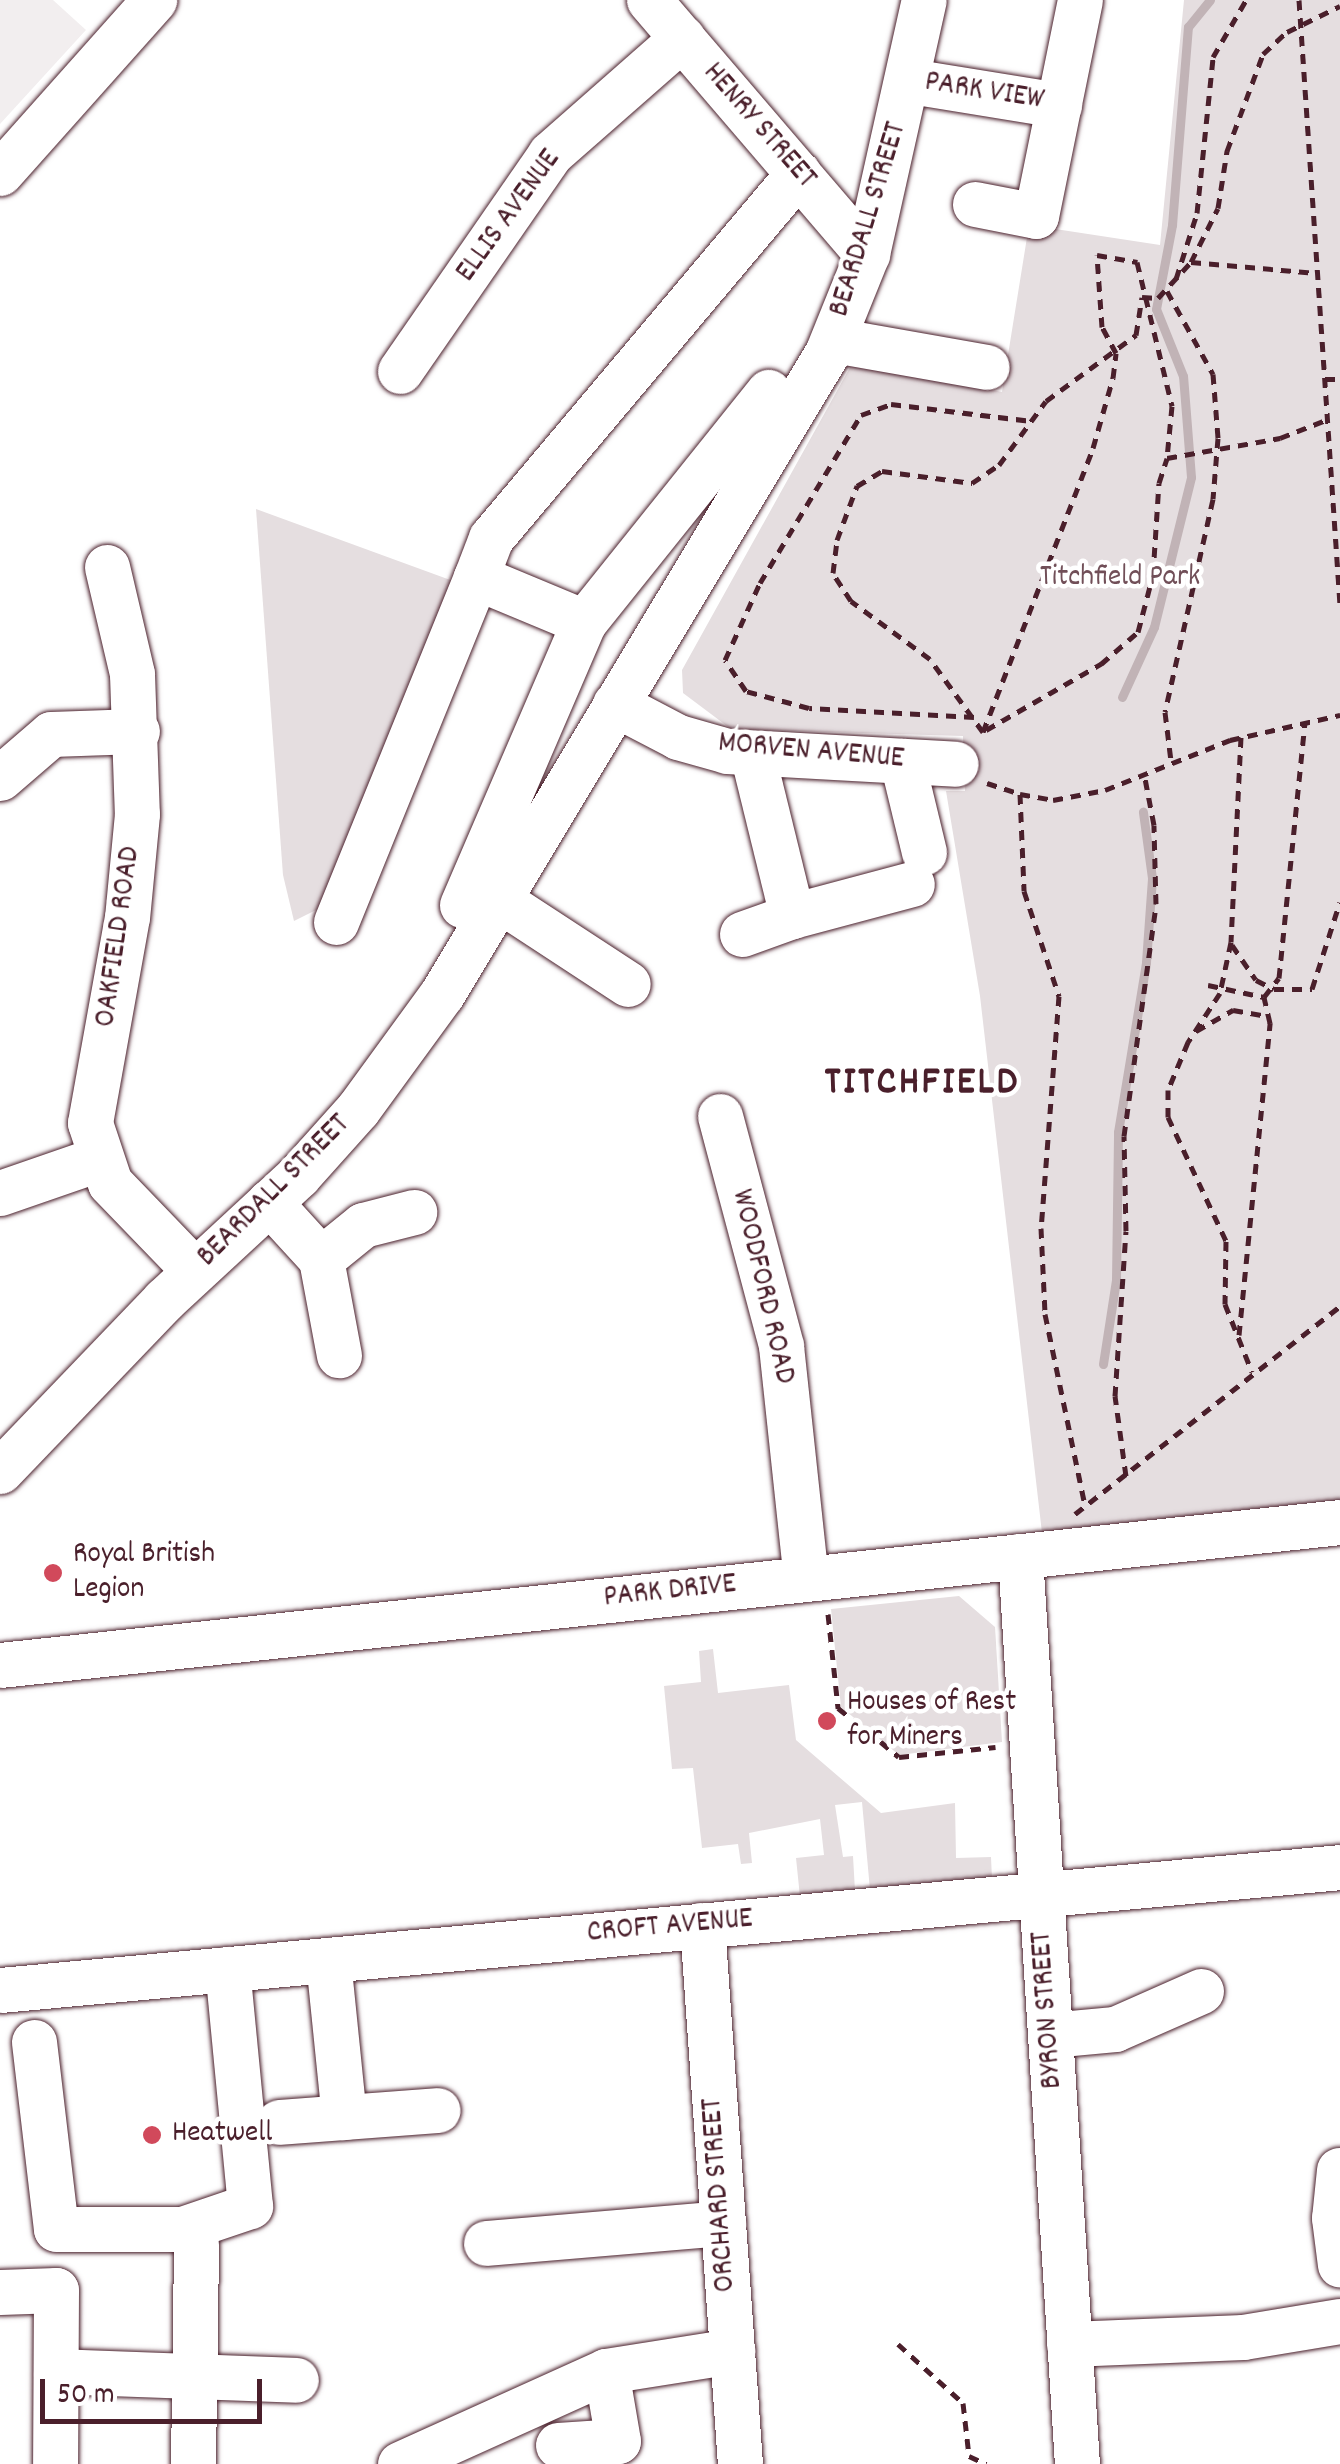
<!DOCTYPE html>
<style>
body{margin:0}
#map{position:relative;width:1340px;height:2464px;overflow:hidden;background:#fff;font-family:Dekko,sans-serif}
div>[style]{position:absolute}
.built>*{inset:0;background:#f2eeef}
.green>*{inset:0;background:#e5dee0}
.stream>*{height:9px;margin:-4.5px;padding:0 4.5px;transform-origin:4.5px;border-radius:4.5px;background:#c1b3b6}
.path>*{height:5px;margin-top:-2.5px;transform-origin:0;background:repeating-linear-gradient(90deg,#4a1f2b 0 10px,transparent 0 18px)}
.roads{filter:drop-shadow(0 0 2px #4a1f2b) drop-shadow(0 0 2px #4a1f2b)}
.minor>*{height:45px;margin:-22.5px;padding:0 22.5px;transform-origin:22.5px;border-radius:22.5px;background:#fff}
.dots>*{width:28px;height:28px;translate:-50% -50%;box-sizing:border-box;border:5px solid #fff;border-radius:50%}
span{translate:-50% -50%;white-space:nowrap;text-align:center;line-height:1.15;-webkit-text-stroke:9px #fff;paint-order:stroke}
.street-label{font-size:30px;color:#4a1f2b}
.park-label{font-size:30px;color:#714f58}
.poi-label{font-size:30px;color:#4a1f2b}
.left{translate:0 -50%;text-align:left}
.district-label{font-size:40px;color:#4a1f2b;font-weight:700;letter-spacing:2.5px}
.scale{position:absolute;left:40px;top:2379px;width:222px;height:45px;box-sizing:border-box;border:5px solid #4a1f2b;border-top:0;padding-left:12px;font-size:30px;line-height:35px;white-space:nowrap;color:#4a1f2b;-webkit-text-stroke:8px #fff;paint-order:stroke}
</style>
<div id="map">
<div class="built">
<i style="clip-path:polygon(0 0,53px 0,86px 30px,0 124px)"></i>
</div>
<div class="green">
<i style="clip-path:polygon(1184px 0,1340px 0,1340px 1500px,1042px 1533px,980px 996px,946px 791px,965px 791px,963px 736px,731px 729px,683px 693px,682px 670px,853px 362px,1002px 392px,1029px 225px,1160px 245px)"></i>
<i style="clip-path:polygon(256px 509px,464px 585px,324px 906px,294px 921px,283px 875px)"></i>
<i style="clip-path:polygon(959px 1596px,995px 1627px,1002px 1742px,899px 1755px,841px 1707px,831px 1609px)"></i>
<i style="clip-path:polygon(713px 1649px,718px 1693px,789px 1685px,796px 1740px,881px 1813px,955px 1803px,956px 1858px,991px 1857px,992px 1879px,870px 1890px,862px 1802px,835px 1805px,843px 1857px,853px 1856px,855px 1891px,800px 1897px,796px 1858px,824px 1855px,820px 1819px,749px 1833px,752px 1863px,741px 1864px,738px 1844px,702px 1848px,693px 1768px,672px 1769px,664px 1686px,701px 1682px,699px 1651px)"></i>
</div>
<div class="stream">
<i style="left:1122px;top:697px;width:77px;rotate:-65.4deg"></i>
<i style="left:1154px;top:627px;width:154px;rotate:-76.1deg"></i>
<i style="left:1191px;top:477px;width:101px;rotate:-94.5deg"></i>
<i style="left:1183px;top:376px;width:72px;rotate:-111.9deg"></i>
<i style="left:1156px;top:309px;width:86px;rotate:-79.2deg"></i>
<i style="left:1172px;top:225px;width:199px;rotate:-85.4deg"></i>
<i style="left:1188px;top:27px;width:35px;rotate:-51deg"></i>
<i style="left:1103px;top:1364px;width:85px;rotate:-81.2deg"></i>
<i style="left:1116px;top:1280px;width:148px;rotate:-89.2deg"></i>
<i style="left:1118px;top:1132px;width:172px;rotate:-80.6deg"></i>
<i style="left:1146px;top:962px;width:84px;rotate:-85.9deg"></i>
<i style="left:1152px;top:878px;width:67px;rotate:-97.8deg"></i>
</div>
<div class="path">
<i style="left:1299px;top:0;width:605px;rotate:86.12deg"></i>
<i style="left:1191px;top:262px;width:60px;rotate:-63.4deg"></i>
<i style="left:1218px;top:208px;width:58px;rotate:-81deg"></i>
<i style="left:1227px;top:151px;width:103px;rotate:-69.6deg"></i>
<i style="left:1263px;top:54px;width:33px;rotate:-43deg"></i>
<i style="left:1287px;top:32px;width:59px;rotate:-26.1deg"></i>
<i style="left:1176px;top:279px;width:69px;rotate:-72.3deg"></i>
<i style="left:1197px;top:213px;width:157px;rotate:-84.1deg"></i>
<i style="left:1213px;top:57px;width:66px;rotate:-59.9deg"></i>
<i style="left:1167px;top:291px;width:95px;rotate:61deg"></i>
<i style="left:1213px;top:374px;width:64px;rotate:85.5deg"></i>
<i style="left:1218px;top:438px;width:61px;rotate:94.7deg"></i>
<i style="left:1213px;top:499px;width:218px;rotate:102.7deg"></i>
<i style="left:1165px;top:712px;width:49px;rotate:83deg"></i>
<i style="left:1325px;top:379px;width:15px"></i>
<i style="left:974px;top:717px;width:165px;rotate:-176.9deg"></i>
<i style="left:809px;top:708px;width:65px;rotate:-164.9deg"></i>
<i style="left:746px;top:691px;width:37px;rotate:-124deg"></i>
<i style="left:725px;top:660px;width:85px;rotate:-65.6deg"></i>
<i style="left:760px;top:583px;width:196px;rotate:-59deg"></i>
<i style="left:861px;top:415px;width:32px;rotate:-20deg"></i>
<i style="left:891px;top:404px;width:142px;rotate:6.9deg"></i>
<i style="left:986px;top:730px;width:133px;rotate:-29.9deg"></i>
<i style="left:1101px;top:664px;width:49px;rotate:-40.9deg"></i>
<i style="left:1138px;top:632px;width:59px;rotate:-75.3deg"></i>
<i style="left:1153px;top:575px;width:92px;rotate:-86.3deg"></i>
<i style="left:1159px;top:483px;width:26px;rotate:-72deg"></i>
<i style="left:1167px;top:458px;width:115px;rotate:-10deg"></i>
<i style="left:1280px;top:438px;width:49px;rotate:-21.4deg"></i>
<i style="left:983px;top:732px;width:90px;rotate:-126deg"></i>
<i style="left:930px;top:659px;width:98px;rotate:-143.7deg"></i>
<i style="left:851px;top:601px;width:33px;rotate:-123deg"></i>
<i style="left:833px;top:573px;width:33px;rotate:-83deg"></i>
<i style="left:837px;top:540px;width:58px;rotate:-69.7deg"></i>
<i style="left:857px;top:486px;width:29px;rotate:-31deg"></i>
<i style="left:882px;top:471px;width:91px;rotate:7.6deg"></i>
<i style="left:972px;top:483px;width:32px;rotate:-34deg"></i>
<i style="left:999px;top:465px;width:79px;rotate:-53.7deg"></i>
<i style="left:1046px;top:401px;width:112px;rotate:-36.3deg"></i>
<i style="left:1136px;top:335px;width:38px;rotate:-81deg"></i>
<i style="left:1142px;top:297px;width:16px;rotate:4deg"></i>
<i style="left:1158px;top:298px;width:49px;rotate:-47.5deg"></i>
<i style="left:1191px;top:262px;width:126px;rotate:5deg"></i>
<i style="left:983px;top:732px;width:305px;rotate:-68.8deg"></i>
<i style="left:1093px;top:448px;width:73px;rotate:-74.1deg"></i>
<i style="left:1113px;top:378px;width:25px;rotate:-83deg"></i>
<i style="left:1116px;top:353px;width:30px;rotate:-118deg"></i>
<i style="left:1102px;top:327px;width:72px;rotate:-94deg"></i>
<i style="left:1097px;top:255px;width:41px;rotate:9.9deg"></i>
<i style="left:1137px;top:262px;width:148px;rotate:76.3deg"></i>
<i style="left:1172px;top:406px;width:52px;rotate:95.5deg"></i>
<i style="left:1241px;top:737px;width:205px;rotate:92.8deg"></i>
<i style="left:1231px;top:942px;width:52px;rotate:102.2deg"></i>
<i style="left:1220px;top:993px;width:59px;rotate:123.1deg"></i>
<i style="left:1188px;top:1042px;width:52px;rotate:112.6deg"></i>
<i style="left:1168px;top:1090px;width:27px;rotate:90deg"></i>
<i style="left:1168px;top:1117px;width:137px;rotate:64.9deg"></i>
<i style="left:1226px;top:1241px;width:63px;rotate:90.9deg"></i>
<i style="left:1225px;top:1304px;width:73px;rotate:68.3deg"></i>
<i style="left:987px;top:783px;width:35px;rotate:18deg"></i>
<i style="left:1020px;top:794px;width:97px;rotate:87.6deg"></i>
<i style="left:1024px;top:891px;width:111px;rotate:71.6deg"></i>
<i style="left:1059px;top:996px;width:233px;rotate:94.4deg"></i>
<i style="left:1041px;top:1228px;width:86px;rotate:87.3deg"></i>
<i style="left:1045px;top:1314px;width:195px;rotate:78.2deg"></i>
<i style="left:1020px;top:794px;width:34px;rotate:10deg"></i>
<i style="left:1053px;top:800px;width:53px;rotate:-10.9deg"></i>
<i style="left:1105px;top:790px;width:135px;rotate:-21.8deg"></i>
<i style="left:1230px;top:740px;width:113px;rotate:-12.8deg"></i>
<i style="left:1232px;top:945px;width:42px;rotate:55.6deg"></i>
<i style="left:1256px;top:980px;width:20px;rotate:27deg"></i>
<i style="left:1274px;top:989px;width:38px"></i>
<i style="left:1312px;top:989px;width:91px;rotate:-72.2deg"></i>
<i style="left:1208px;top:985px;width:57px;rotate:12.1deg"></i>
<i style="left:1196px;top:1031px;width:43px;rotate:-29.6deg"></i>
<i style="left:1233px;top:1010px;width:36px;rotate:10deg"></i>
<i style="left:1239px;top:1335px;width:314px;rotate:-84.3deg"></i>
<i style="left:1270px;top:1023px;width:27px;rotate:-103deg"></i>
<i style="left:1264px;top:997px;width:24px;rotate:-52deg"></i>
<i style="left:1279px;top:978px;width:256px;rotate:-84.2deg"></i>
<i style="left:1126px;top:1476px;width:81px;rotate:-97.8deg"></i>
<i style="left:1115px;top:1396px;width:165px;rotate:-86.2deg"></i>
<i style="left:1126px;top:1231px;width:95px;rotate:-91.2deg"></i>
<i style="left:1124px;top:1136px;width:234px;rotate:-82.1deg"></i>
<i style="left:1156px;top:904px;width:79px;rotate:-91.5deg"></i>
<i style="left:1154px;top:825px;width:53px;rotate:-100.9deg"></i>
<i style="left:1075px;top:1514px;width:337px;rotate:-38.1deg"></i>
<i style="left:828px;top:1614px;width:95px;rotate:83.9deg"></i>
<i style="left:838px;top:1708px;width:55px;rotate:38.3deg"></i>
<i style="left:881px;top:1742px;width:23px;rotate:40deg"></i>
<i style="left:899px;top:1757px;width:97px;rotate:-5.9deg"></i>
<i style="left:898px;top:2344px;width:88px;rotate:42.2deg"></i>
<i style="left:963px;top:2403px;width:53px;rotate:83.5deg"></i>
<i style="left:969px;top:2456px;width:19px;rotate:25deg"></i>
</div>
<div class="roads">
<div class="minor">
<i style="left:649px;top:0;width:335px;rotate:49.4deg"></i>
<i style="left:910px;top:81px;width:151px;rotate:9.2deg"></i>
<i style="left:0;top:173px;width:232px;rotate:-48.3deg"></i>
<i style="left:975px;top:204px;width:62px;rotate:11.1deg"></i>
<i style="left:1036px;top:216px;width:220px;rotate:-78.5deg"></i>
<i style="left:834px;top:340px;width:155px;rotate:10deg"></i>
<i style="left:400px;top:371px;width:264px;rotate:-55.3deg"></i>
<i style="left:550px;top:154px;width:176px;rotate:-41.3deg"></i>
<i style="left:107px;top:567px;width:110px;rotate:76.8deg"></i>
<i style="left:132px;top:674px;width:140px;rotate:88deg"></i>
<i style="left:137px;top:814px;width:103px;rotate:95.5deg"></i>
<i style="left:127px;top:917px;width:209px;rotate:100.2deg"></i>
<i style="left:90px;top:1123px;width:63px;rotate:71.6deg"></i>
<i style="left:110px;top:1183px;width:122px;rotate:46deg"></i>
<i style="left:476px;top:577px;width:42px;rotate:-69deg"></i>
<i style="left:491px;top:538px;width:477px;rotate:-49.9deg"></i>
<i style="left:615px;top:704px;width:71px;rotate:27.6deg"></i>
<i style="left:678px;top:737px;width:51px;rotate:15.9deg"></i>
<i style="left:727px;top:751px;width:229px;rotate:3.2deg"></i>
<i style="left:752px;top:753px;width:168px;rotate:76.2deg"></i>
<i style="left:792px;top:916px;width:124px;rotate:-14.9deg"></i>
<i style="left:902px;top:761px;width:94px;rotate:76.4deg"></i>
<i style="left:0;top:778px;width:67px;rotate:-40.8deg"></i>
<i style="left:51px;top:734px;width:86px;rotate:-2deg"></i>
<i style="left:498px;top:899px;width:155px;rotate:33.2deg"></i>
<i style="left:462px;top:905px;width:308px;rotate:-66.7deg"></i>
<i style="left:584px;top:622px;width:295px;rotate:-51.3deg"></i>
<i style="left:336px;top:922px;width:372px;rotate:-67.9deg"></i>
<i style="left:476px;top:577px;width:117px;rotate:22.6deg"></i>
<i style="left:742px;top:934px;width:53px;rotate:-19.8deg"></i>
<i style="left:720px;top:1116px;width:238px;rotate:75.1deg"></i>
<i style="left:781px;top:1346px;width:234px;rotate:83.9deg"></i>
<i style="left:0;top:1193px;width:104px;rotate:-19.1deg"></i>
<i style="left:269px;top:1202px;width:77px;rotate:47.6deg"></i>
<i style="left:321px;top:1259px;width:98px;rotate:79.4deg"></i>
<i style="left:321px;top:1259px;width:54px;rotate:-39deg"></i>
<i style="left:363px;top:1225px;width:53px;rotate:-14.3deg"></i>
<i style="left:0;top:1471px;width:237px;rotate:-46.2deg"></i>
<i style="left:164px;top:1300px;width:183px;rotate:-42.8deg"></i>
<i style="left:298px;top:1176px;width:90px;rotate:-48.2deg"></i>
<i style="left:358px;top:1109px;width:142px;rotate:-53.9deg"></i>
<i style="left:442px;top:994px;width:748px;rotate:-59.01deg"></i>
<i style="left:827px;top:353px;width:107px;rotate:-68deg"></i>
<i style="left:867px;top:254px;width:260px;rotate:-77.4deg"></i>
<i style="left:1020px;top:1556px;width:910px;rotate:86.41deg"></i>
<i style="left:0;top:1665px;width:1348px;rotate:-6.09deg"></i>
<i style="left:702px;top:1925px;width:540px;rotate:85.97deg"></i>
<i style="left:328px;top:1960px;width:158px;rotate:84.2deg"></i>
<i style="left:0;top:1990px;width:1346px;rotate:-5.24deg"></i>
<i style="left:1050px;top:2035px;width:65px;rotate:-5.3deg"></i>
<i style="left:1115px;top:2029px;width:94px;rotate:-23.8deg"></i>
<i style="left:34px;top:2042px;width:188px;rotate:83.3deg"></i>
<i style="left:56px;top:2229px;width:126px"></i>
<i style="left:182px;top:2229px;width:72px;rotate:-18.7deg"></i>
<i style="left:250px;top:2206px;width:238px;rotate:-95.5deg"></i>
<i style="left:279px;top:2122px;width:159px;rotate:-4.3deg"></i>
<i style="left:1339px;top:2170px;width:48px;rotate:95.9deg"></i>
<i style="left:1334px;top:2218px;width:47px;rotate:82.7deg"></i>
<i style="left:486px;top:2243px;width:238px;rotate:-4.8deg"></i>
<i style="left:0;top:2292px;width:56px;rotate:-2deg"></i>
<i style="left:56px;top:2290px;width:174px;rotate:90.3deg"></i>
<i style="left:1069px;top:2344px;width:174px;rotate:-2.3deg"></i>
<i style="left:1243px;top:2337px;width:98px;rotate:-9.4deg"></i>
<i style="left:56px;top:2371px;width:240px;rotate:2.1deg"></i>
<i style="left:558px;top:2445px;width:60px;rotate:-3.8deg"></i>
<i style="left:618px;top:2441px;width:71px;rotate:-99.7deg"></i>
<i style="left:193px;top:2464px;width:220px;rotate:-89.2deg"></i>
<i style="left:400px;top:2464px;width:226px;rotate:-24.3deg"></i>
<i style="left:606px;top:2371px;width:128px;rotate:-9deg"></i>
</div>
</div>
<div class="dots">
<i style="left:53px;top:1573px;background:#d1495b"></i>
<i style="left:827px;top:1721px;background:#d1495b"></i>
<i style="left:152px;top:2135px;background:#d1495b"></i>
</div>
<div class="street-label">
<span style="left:984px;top:93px;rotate:9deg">PARK VIEW</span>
<span style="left:758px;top:127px;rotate:49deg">HENRY STREET</span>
<span style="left:510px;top:217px;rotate:-54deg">ELLIS AVENUE</span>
<span style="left:870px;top:220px;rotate:-73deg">BEARDALL STREET</span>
<span style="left:811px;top:753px;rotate:5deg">MORVEN AVENUE</span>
<span style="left:120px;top:937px;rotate:-82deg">OAKFIELD ROAD</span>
<span style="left:275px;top:1192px;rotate:-45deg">BEARDALL STREET</span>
<span style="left:761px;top:1287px;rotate:77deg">WOODFORD ROAD</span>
<span style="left:670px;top:1593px;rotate:-6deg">PARK DRIVE</span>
<span style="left:670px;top:1928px;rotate:-5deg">CROFT AVENUE</span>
<span style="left:1049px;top:2010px;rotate:-94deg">BYRON STREET</span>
<span style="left:721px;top:2195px;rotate:-94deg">ORCHARD STREET</span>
</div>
<div class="park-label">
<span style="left:1120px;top:579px">Titchfield Park</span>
</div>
<div class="poi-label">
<span class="left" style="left:73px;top:1573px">Royal British<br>Legion</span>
<span class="left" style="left:847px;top:1721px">Houses of Rest<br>for Miners</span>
<span class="left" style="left:172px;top:2135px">Heatwell</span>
</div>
<div class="district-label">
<span style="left:922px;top:1085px">TITCHFIELD</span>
</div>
<div class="scale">50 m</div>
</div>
